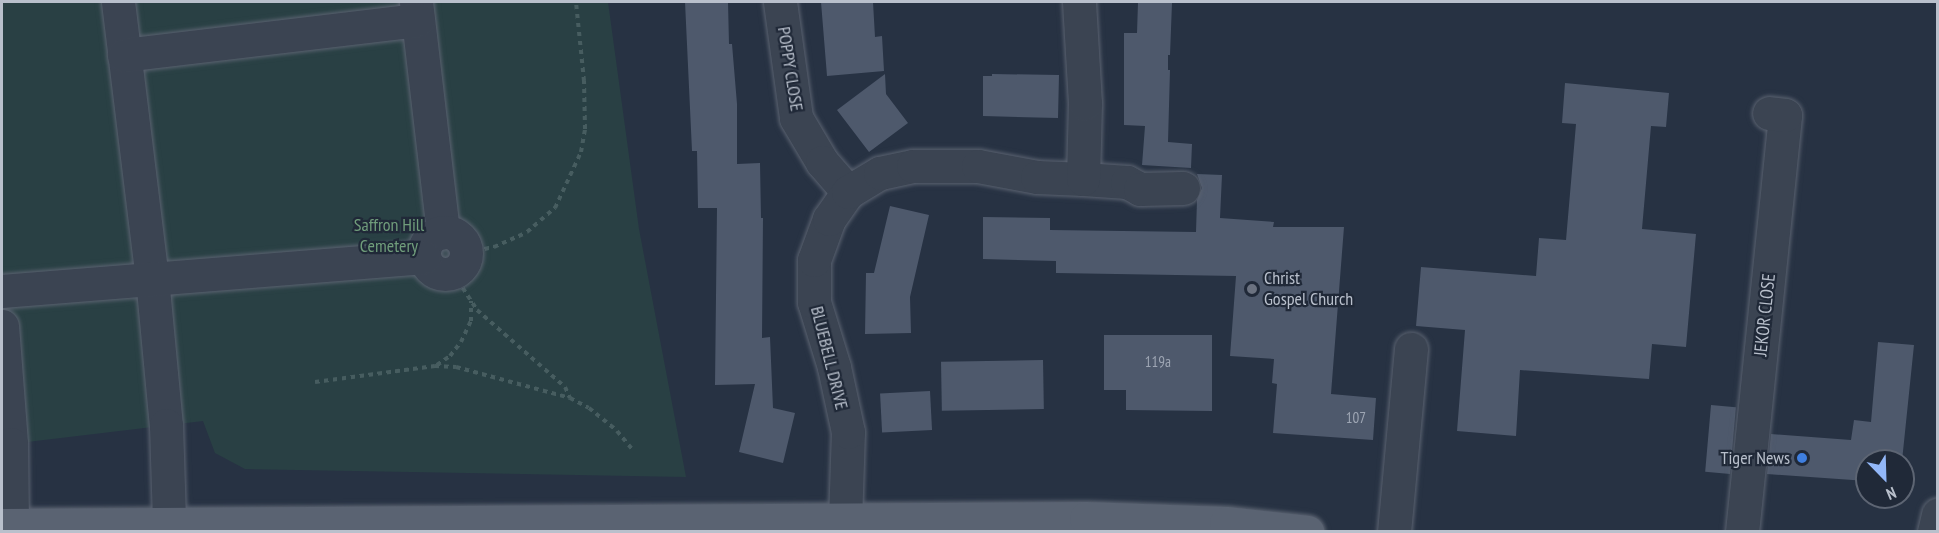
<!DOCTYPE html>
<style>
body{margin:0}
#map{position:relative;width:1939px;height:533px;overflow:hidden;background:#273243;font-family:"PT Sans Narrow",sans-serif}
div>[style]{position:absolute}
.green>*{inset:0;background:#294044}
.building>*{inset:0;background:#4e596c;transform-origin:0 0}
.path>*{height:4px;margin-top:-2px;transform-origin:0;background:repeating-linear-gradient(90deg,#475d60 0 4.5px,transparent 0 9px)}
.roads{filter:drop-shadow(0 0 2px #5a6270) drop-shadow(0 0 2px #5a6270)}
.minor>*{height:33px;margin:-16.5px;padding:0 16.5px;transform-origin:16.5px;border-radius:16.5px;background:#3b4452}
.minor>.ring{margin:-16.5px;padding:0;box-sizing:content-box;background:none;border:33px solid #3b4452;border-radius:50%}
.major>*{height:33px;margin:-16.5px;padding:0 16.5px;transform-origin:16.5px;border-radius:16.5px;background:#5a6372}
.dots>*{width:16px;height:16px;translate:-50% -50%;box-sizing:border-box;border:3px solid #202938;border-radius:50%}
span{translate:-50% -50%;white-space:nowrap;text-align:center;line-height:1.15;-webkit-text-stroke:4.5px #202938;paint-order:stroke}
.number-label{font-size:15px;color:#9ea6b4}
.number-label span{-webkit-text-stroke-width:0}
.street-label{font-size:18px;color:#b9c0cc}
.park-label{font-size:18px;color:#709d7b}
.poi-label{font-size:18px;color:#b9c0cc}
.left{translate:0 -50%;text-align:left}
.right{translate:-100% -50%;text-align:right}
.frame{position:absolute;inset:0;border:3px solid #b9c0cc;pointer-events:none}
.north{position:absolute;left:1855px;top:449px;width:60px;height:60px;box-sizing:border-box;background:#202938;border:2px solid #5d6573;border-radius:50%;rotate:157deg;font-size:16px;font-weight:700;line-height:24px;text-align:center;color:#b9c0cc}
.north::after{content:'';display:block;margin:auto;width:21px;height:27px;background:#92b7f8;clip-path:polygon(50% 0,100% 100%,50% 72%,0 100%)}
</style>
<div id="map">
<div class="green">
<i style="clip-path:polygon(2px 2px,608px 2px,639px 229px,686px 477px,245px 469px,215px 453px,203px 421px,2px 445px)"></i>
</div>
<div class="building">
<i style="clip-path:polygon(685px 2px,728px 2px,729px 44px,732px 44px,737px 104px,737px 164px,760px 163px,761px 218px,763px 218px,762px 338px,770px 337px,773px 408px,795px 413px,783px 463px,739px 452px,755px 384px,715px 385px,717px 208px,698px 208px,697px 151px,692px 151px)"></i>
<i style="clip-path:polygon(821px 2px,873px 2px,875px 37px,882px 36px,884px 71px,827px 76px)"></i>
<i style="clip-path:polygon(1138px 2px,1172px 3px,1170px 55px,1168px 55px,1168px 70px,1170px 70px,1168px 142px,1192px 144px,1191px 168px,1142px 165px,1145px 126px,1124px 125px,1124px 33px,1137px 33px)"></i>
<i style="clip-path:polygon(885px 74px,886px 94px,908px 123px,869px 152px,837px 110px)"></i>
<i style="clip-path:polygon(992px 74px,1059px 75px,1058px 118px,983px 116px,983px 76px,992px 76px)"></i>
<i style="clip-path:polygon(1565px 83px,1669px 93px,1666px 127px,1651px 126px,1642px 229px,1696px 234px,1686px 347px,1652px 344px,1649px 379px,1520px 370px,1516px 436px,1457px 431px,1465px 330px,1416px 326px,1421px 267px,1536px 276px,1539px 238px,1566px 240px,1576px 124px,1562px 123px)"></i>
<i style="clip-path:polygon(1197px 174px,1222px 175px,1220px 218px,1274px 222px,1273px 227px,1344px 227px,1331px 394px,1376px 398px,1373px 440px,1273px 433px,1277px 384px,1272px 383px,1274px 359px,1230px 356px,1236px 276px,1056px 273px,1056px 261px,983px 259px,983px 217px,1050px 218px,1050px 230px,1196px 232px,1197px 200px,1202px 188px)"></i>
<i style="clip-path:polygon(890px 206px,929px 215px,910px 297px,911px 333px,865px 334px,866px 273px,874px 273px)"></i>
<i style="clip-path:polygon(1104px 335px,1212px 335px,1212px 411px,1126px 410px,1126px 390px,1104px 390px)"></i>
<i style="clip-path:polygon(1878px 342px,1914px 345px,1902px 461px,1867px 461px,1867px 481px,1767px 474px,1771px 434px,1851px 440px,1854px 420px,1871px 422px)"></i>
<i style="left:1043px;top:360px;width:49px;height:102px;rotate:89deg"></i>
<i style="left:930px;top:391px;width:39px;height:50px;rotate:87deg"></i>
<i style="left:1711px;top:405px;width:25px;height:67px;rotate:5deg"></i>
</div>
<div class="path">
<i style="left:467px;top:253px;width:28px;rotate:-13deg"></i>
<i style="left:494px;top:247px;width:36px;rotate:-24deg"></i>
<i style="left:527px;top:232px;width:37px;rotate:-41deg"></i>
<i style="left:555px;top:208px;width:62px;rotate:-65.1deg"></i>
<i style="left:581px;top:152px;width:23px;rotate:-80deg"></i>
<i style="left:585px;top:129px;width:48px;rotate:-91.2deg"></i>
<i style="left:584px;top:81px;width:79px;rotate:-95.8deg"></i>
<i style="left:453px;top:273px;width:44px;rotate:57deg"></i>
<i style="left:477px;top:310px;width:117px;rotate:41.2deg"></i>
<i style="left:565px;top:387px;width:12px;rotate:66deg"></i>
<i style="left:437px;top:365px;width:16px;rotate:-35deg"></i>
<i style="left:450px;top:356px;width:18px;rotate:-52deg"></i>
<i style="left:461px;top:342px;width:23px;rotate:-65deg"></i>
<i style="left:471px;top:321px;width:20px;rotate:-90deg"></i>
<i style="left:315px;top:382px;width:121px;rotate:-7.6deg"></i>
<i style="left:435px;top:366px;width:21px;rotate:3deg"></i>
<i style="left:456px;top:367px;width:118px;rotate:15.2deg"></i>
<i style="left:570px;top:398px;width:21px;rotate:28deg"></i>
<i style="left:589px;top:408px;width:36px;rotate:39deg"></i>
<i style="left:617px;top:431px;width:26px;rotate:50deg"></i>
</div>
<div class="roads">
<div class="minor">
<i style="left:118px;top:2px;width:278px;rotate:83deg"></i>
<i style="left:152px;top:278px;width:148px;rotate:84.6deg"></i>
<i style="left:166px;top:425px;width:98px;rotate:88.2deg"></i>
<i style="left:416px;top:2px;width:232px;rotate:83.3deg"></i>
<i style="left:780px;top:2px;width:117px;rotate:82.1deg"></i>
<i style="left:796px;top:118px;width:51px;rotate:59.4deg"></i>
<i style="left:822px;top:162px;width:40px;rotate:49deg"></i>
<i style="left:124px;top:55px;width:296px;rotate:-6.8deg"></i>
<i style="left:1083px;top:179px;width:44px;rotate:3.9deg"></i>
<i style="left:1127px;top:182px;width:15px;rotate:28deg"></i>
<i style="left:1140px;top:189px;width:43px;rotate:-1.3deg"></i>
<i class="ring" style="left:424px;top:232px;width:9px;height:9px"></i>
<i style="left:2px;top:291px;width:423px;rotate:-4.6deg"></i>
<i style="left:2px;top:326px;width:118px;rotate:85.6deg"></i>
<i style="left:11px;top:444px;width:81px;rotate:89.3deg"></i>
<i style="left:845px;top:521px;width:89px;rotate:-88.1deg"></i>
<i style="left:848px;top:432px;width:66px;rotate:-102.2deg"></i>
<i style="left:834px;top:367px;width:68px;rotate:-107.1deg"></i>
<i style="left:814px;top:302px;width:42px;rotate:-90deg"></i>
<i style="left:814px;top:260px;width:44px;rotate:-69.9deg"></i>
<i style="left:829px;top:219px;width:33px;rotate:-55deg"></i>
<i style="left:848px;top:192px;width:37px;rotate:-31deg"></i>
<i style="left:880px;top:173px;width:34px;rotate:-12deg"></i>
<i style="left:913px;top:166px;width:65px"></i>
<i style="left:978px;top:166px;width:60px;rotate:10.6deg"></i>
<i style="left:1037px;top:177px;width:46px;rotate:2.5deg"></i>
<i style="left:1083px;top:179px;width:76px;rotate:-88.5deg"></i>
<i style="left:1085px;top:103px;width:101px;rotate:-93.4deg"></i>
<i style="left:1394px;top:532px;width:184px;rotate:-84.7deg"></i>
<i style="left:1742px;top:532px;width:419px;rotate:-84.1deg"></i>
<i style="left:1785px;top:115px;width:16px;rotate:-173deg"></i>
<i style="left:1934px;top:532px;width:18px;rotate:-77deg"></i>
</div>
<div class="major">
<i style="left:2px;top:525px;width:1084px;rotate:-0.37deg"></i>
<i style="left:1086px;top:518px;width:140px;rotate:2deg"></i>
<i style="left:1226px;top:523px;width:82px;rotate:6.3deg"></i>
</div>
</div>
<div class="dots">
<i style="left:1252px;top:289px;background:#6b7280"></i>
<i style="left:1802px;top:458px;background:#3f7fe0"></i>
</div>
<div class="number-label">
<span style="left:1158px;top:362px">119a</span>
<span style="left:1356px;top:418px">107</span>
</div>
<div class="street-label">
<span style="left:790px;top:69px;rotate:81deg">POPPY CLOSE</span>
<span style="left:1765px;top:315px;rotate:-84deg">JEKOR CLOSE</span>
<span style="left:829px;top:358px;rotate:76deg">BLUEBELL DRIVE</span>
</div>
<div class="park-label">
<span style="left:389px;top:236px">Saffron Hill<br>Cemetery</span>
</div>
<div class="poi-label">
<span class="left" style="left:1264px;top:289px">Christ<br>Gospel Church</span>
<span class="right" style="left:1790px;top:458px">Tiger News</span>
</div>
<div class="frame"></div>
<div class="north">N</div>
</div>
